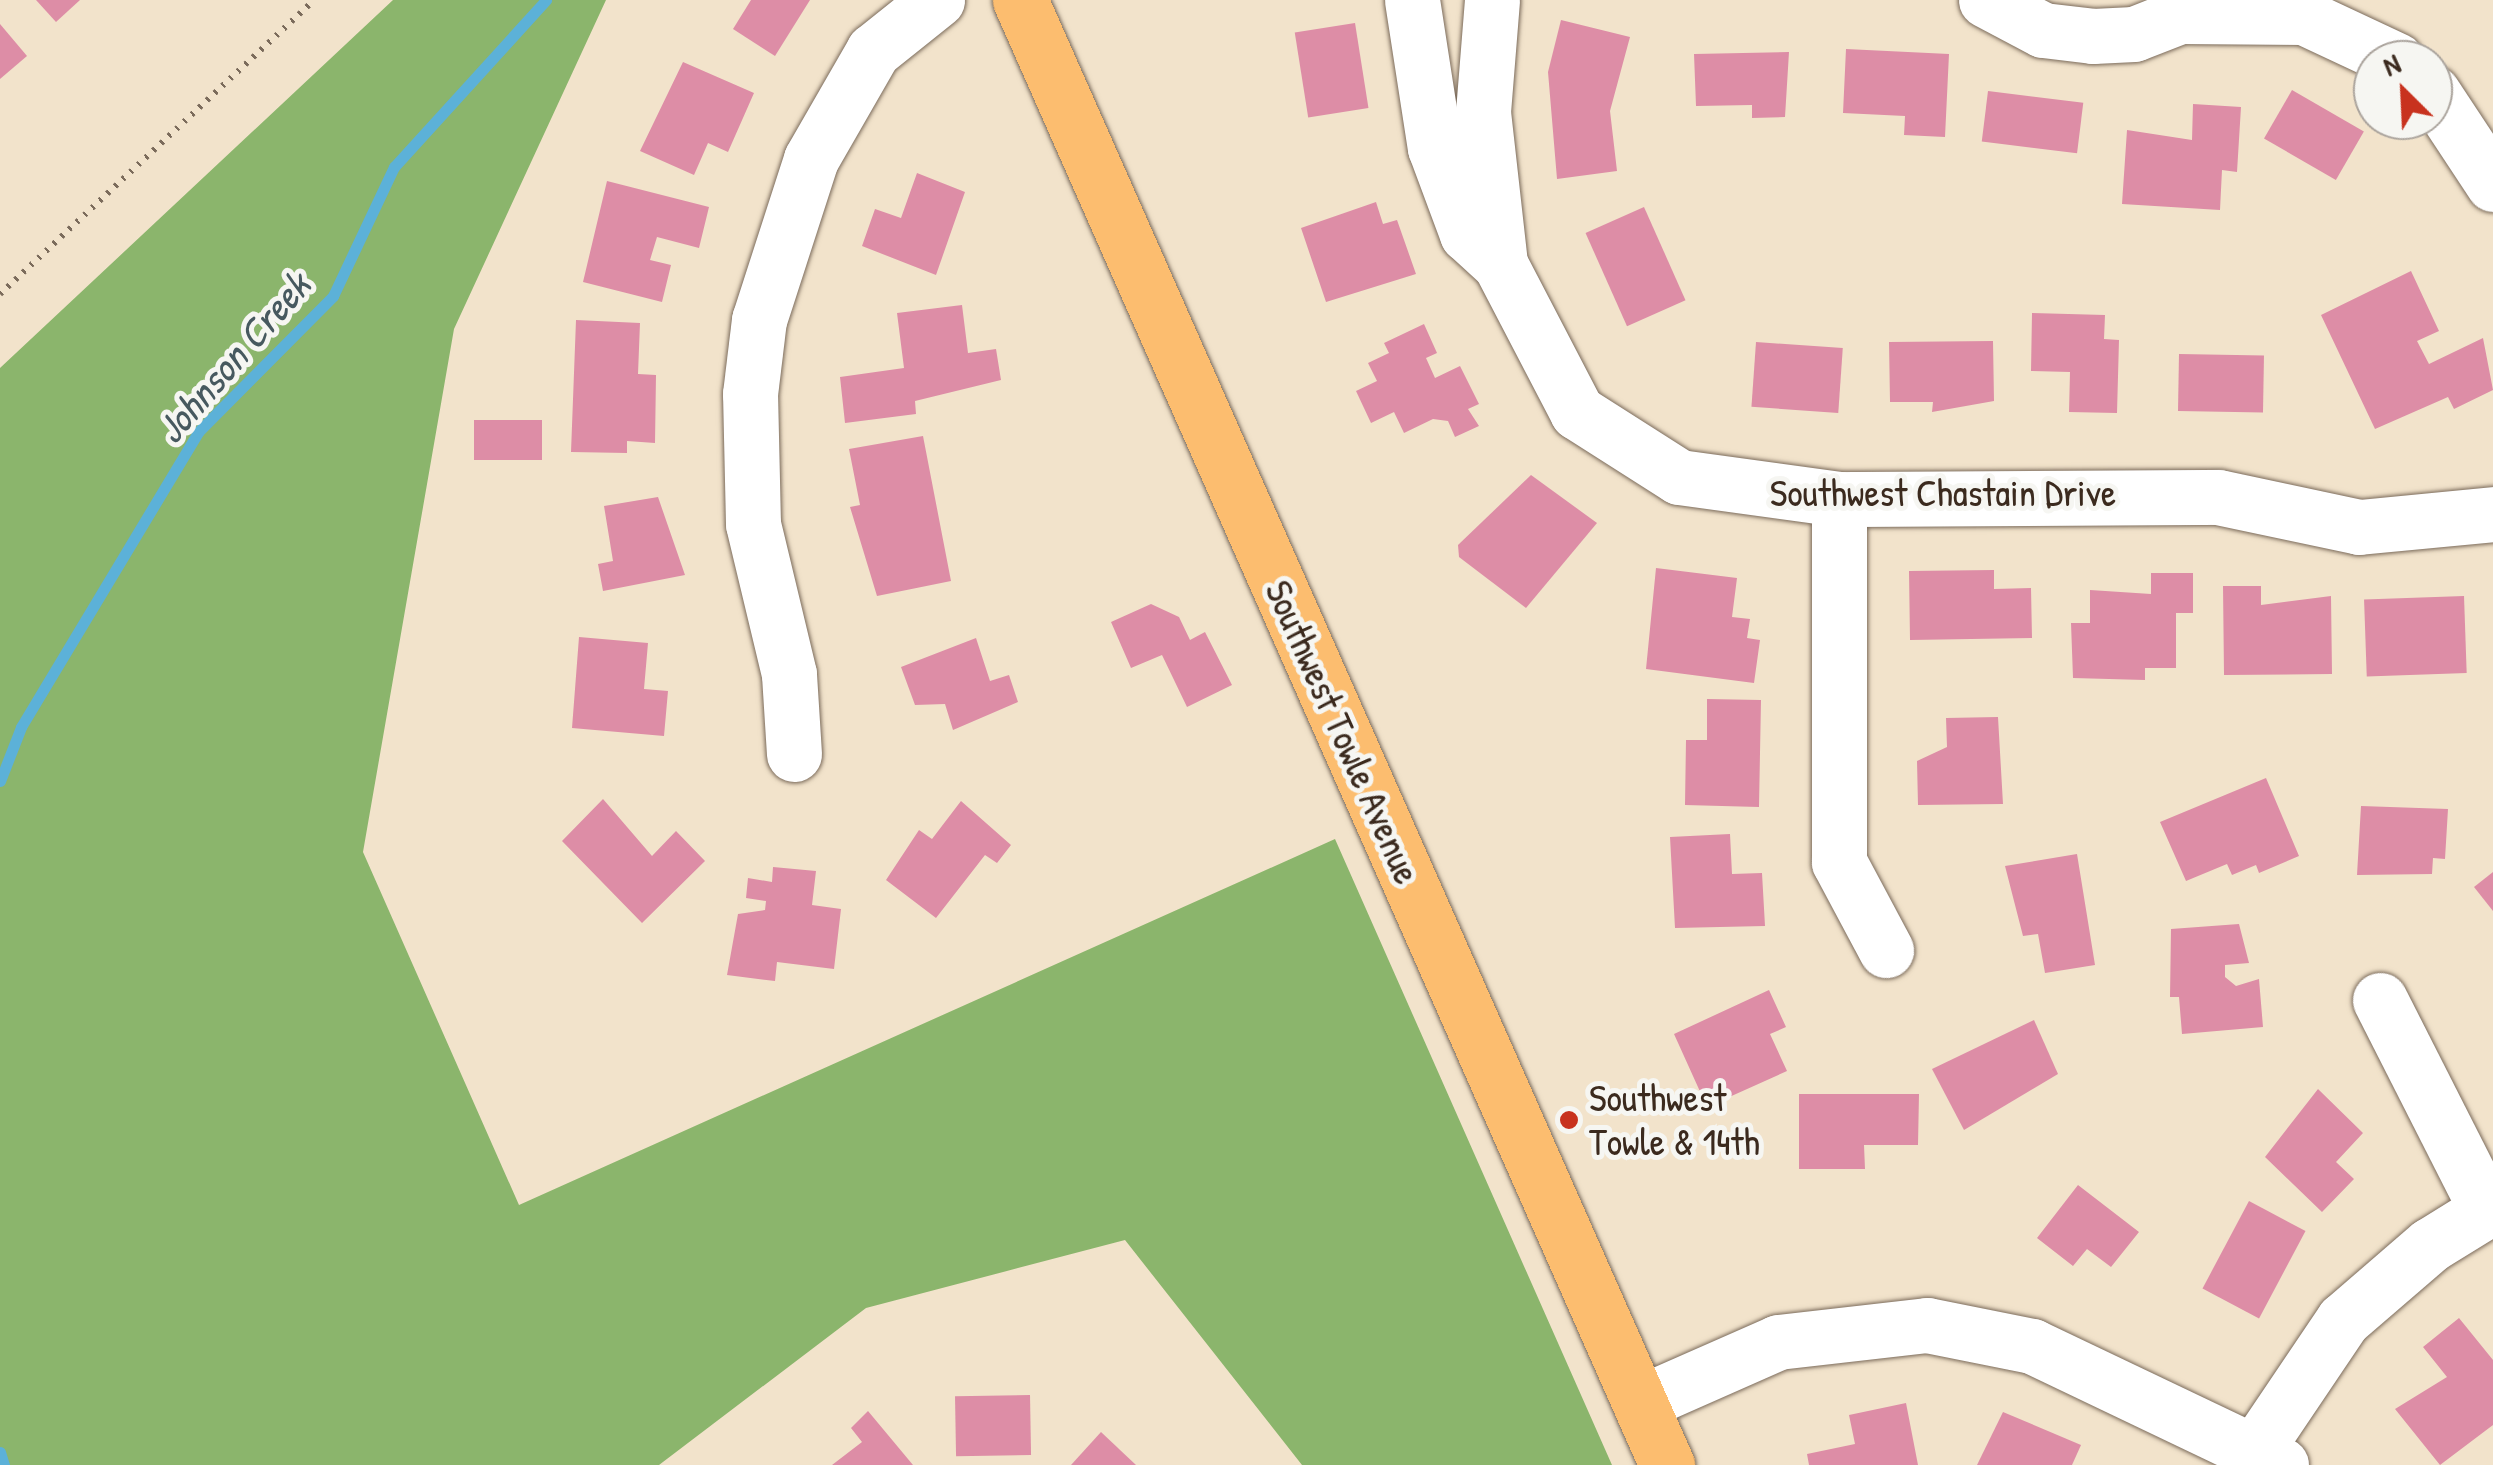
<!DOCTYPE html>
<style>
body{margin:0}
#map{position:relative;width:2493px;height:1465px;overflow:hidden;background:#f2e3cb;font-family:"Patrick Hand",sans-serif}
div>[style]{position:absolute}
.forest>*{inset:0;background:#8bb56c}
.stream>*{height:11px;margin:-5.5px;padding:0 5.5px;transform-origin:5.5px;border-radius:5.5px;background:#5cb1d8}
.building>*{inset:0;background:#dd8da6;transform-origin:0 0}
.path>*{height:6px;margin-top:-3px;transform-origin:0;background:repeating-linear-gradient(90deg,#7b6b5b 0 2.5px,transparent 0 10.5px)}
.roads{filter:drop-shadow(0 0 2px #7b6b5b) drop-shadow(0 0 2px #7b6b5b)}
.minor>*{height:55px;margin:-27.5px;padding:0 27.5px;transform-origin:27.5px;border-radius:27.5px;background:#fff}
.major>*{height:55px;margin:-27.5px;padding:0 27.5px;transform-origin:27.5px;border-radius:27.5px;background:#fcbd6f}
.dots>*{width:28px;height:28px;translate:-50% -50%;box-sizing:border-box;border:5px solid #f6f6f2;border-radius:50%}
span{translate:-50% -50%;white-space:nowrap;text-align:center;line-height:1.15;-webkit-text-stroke:10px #f6f6f2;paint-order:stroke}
.street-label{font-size:38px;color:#3b2a1e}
.poi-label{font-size:38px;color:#3b2a1e}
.left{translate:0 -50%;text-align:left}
.water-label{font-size:40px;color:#47595f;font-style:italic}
.north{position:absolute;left:2353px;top:40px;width:100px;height:100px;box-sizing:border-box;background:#f6f6f2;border:2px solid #aba49d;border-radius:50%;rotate:336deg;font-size:28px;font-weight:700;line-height:40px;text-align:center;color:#3b2a1e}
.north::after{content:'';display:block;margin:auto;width:35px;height:45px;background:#c8321e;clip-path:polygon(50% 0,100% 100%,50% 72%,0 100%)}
</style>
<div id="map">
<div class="forest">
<i style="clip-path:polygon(393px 0,606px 0,454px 329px,363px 852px,519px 1205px,1335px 839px,1612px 1465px,1302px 1465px,1125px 1240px,866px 1308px,659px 1465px,0 1465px,0 368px)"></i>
</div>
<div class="stream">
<i style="left:0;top:781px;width:58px;rotate:-68.7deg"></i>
<i style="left:21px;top:727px;width:344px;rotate:-59deg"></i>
<i style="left:198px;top:432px;width:192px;rotate:-45.2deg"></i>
<i style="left:333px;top:296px;width:143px;rotate:-64.7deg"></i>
<i style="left:394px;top:167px;width:226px;rotate:-47.7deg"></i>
<i style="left:0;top:1452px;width:14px;rotate:73deg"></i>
</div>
<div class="building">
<i style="clip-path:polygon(36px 0,80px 0,56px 22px)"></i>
<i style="clip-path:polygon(751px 0,810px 0,775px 56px,733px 29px)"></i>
<i style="clip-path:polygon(1561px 20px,1630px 37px,1610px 111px,1617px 171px,1557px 179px,1548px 72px)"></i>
<i style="left:1355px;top:23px;width:86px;height:61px;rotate:81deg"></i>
<i style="clip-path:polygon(0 24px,27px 56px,0 79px)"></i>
<i style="clip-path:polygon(1846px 49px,1949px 54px,1945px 137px,1904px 135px,1905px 116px,1843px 113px)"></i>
<i style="clip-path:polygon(1789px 52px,1785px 117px,1752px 118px,1752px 105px,1696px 106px,1694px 54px)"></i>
<i style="clip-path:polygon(683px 62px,754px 93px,728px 152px,708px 143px,694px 175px,640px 151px)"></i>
<i style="left:2292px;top:90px;width:83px;height:56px;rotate:30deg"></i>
<i style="left:1988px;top:91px;width:96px;height:51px;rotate:7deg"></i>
<i style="clip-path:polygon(2193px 104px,2241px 107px,2237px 172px,2222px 170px,2220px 210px,2122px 204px,2127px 130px,2192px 140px)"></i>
<i style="clip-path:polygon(917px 173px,965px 192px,936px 275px,862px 246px,875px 209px,901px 218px)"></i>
<i style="clip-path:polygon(607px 181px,709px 207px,699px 248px,657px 237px,650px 260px,671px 265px,662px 302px,583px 282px)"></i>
<i style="clip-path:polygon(1376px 202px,1383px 224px,1397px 220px,1416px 274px,1326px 302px,1301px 228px)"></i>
<i style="left:1644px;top:207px;width:102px;height:64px;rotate:66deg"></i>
<i style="clip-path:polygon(2411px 271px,2439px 331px,2417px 341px,2429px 364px,2483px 338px,2493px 390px,2454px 409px,2448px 397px,2375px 429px,2321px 315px)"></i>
<i style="clip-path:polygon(962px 305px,968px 353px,996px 349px,1001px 380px,915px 401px,916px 414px,845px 423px,840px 377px,904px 368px,897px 313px)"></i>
<i style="clip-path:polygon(2032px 313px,2105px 315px,2104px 339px,2119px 340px,2117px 413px,2069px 412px,2070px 372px,2031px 371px)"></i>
<i style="clip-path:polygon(576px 320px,640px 323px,638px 374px,656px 375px,655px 443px,627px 441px,627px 453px,571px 452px)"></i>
<i style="clip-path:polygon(1424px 324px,1437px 353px,1426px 358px,1435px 378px,1460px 366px,1479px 404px,1468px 409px,1479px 426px,1455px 437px,1448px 421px,1433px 419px,1404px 433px,1394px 412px,1371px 423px,1356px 391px,1377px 381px,1368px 363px,1389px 353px,1384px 343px)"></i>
<i style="clip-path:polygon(1993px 341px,1994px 401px,1932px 412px,1933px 402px,1890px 402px,1889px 342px)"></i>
<i style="left:1756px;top:342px;width:87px;height:65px;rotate:4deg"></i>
<i style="left:2179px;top:354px;width:85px;height:57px;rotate:1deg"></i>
<i style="left:542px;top:420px;width:40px;height:68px;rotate:90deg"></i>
<i style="clip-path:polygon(923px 436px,951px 581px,877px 596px,850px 507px,860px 505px,849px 449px)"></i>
<i style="clip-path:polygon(1531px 475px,1597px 523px,1526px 608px,1459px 557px,1458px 545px)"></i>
<i style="clip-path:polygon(658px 497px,685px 575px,603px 591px,598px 564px,613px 561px,604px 506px)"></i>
<i style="clip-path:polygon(1656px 568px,1737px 578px,1732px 617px,1750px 619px,1747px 638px,1760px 640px,1754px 683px,1646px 669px)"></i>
<i style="clip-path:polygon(1994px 570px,1994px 589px,2031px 588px,2032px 638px,1910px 640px,1909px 571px)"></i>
<i style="clip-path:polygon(2151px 573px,2193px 573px,2193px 613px,2176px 613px,2176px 668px,2145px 668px,2145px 680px,2073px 678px,2071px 623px,2090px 623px,2090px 590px,2151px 594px)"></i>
<i style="clip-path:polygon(2223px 586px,2261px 586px,2261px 605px,2331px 596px,2332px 674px,2224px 675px)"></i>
<i style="left:2464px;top:596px;width:77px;height:100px;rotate:88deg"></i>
<i style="clip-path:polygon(1151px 604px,1179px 617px,1190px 640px,1205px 632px,1232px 685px,1187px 707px,1162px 655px,1131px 668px,1111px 622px)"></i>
<i style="clip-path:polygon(579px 637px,648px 643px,644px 689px,668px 691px,664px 736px,572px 728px)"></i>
<i style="clip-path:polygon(976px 638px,990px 681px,1009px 675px,1018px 702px,953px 730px,945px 704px,915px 705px,901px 667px)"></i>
<i style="clip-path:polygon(1707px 699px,1761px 700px,1759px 807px,1685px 805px,1686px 740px,1707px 740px)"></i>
<i style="clip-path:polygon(1998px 717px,2003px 804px,1918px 805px,1917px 761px,1947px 747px,1946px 718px)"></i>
<i style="clip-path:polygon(2266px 778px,2299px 856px,2259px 873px,2256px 865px,2232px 875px,2227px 864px,2186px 881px,2160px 822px)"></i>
<i style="clip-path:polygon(603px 799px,652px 856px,676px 831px,705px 861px,642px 923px,562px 841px)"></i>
<i style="clip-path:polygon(961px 801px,1011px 845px,997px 863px,985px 855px,936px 918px,886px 880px,919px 830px,932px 839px)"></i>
<i style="clip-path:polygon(2361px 806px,2448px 809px,2445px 859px,2433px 858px,2432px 874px,2357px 875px)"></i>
<i style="clip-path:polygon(1730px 834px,1732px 874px,1762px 873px,1765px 926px,1675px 928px,1670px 837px)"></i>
<i style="clip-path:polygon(2077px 854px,2095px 965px,2045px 973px,2038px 934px,2023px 936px,2005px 866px)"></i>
<i style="clip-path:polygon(773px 867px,816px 871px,812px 905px,841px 909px,834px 969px,777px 962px,775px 981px,727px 975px,738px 914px,765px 910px,766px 901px,746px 898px,748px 878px,772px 882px)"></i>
<i style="clip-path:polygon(2493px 872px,2493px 911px,2474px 887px)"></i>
<i style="clip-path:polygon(2239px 924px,2249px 963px,2225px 965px,2225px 977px,2236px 986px,2259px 979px,2263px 1027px,2182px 1034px,2179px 997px,2170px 997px,2171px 929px)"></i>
<i style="clip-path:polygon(1769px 990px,1786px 1027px,1770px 1034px,1787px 1071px,1707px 1107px,1674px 1034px)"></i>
<i style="clip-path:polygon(2034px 1020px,2058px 1074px,1964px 1130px,1932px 1069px)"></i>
<i style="clip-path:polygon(2318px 1089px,2363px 1133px,2336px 1162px,2354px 1179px,2322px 1212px,2265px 1157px)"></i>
<i style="clip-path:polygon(1799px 1094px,1919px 1094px,1918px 1145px,1864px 1145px,1865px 1169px,1799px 1169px)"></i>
<i style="clip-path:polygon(2078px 1185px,2139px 1232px,2111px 1267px,2087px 1249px,2073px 1266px,2037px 1238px)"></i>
<i style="left:2249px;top:1201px;width:64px;height:99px;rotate:28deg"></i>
<i style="clip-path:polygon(2459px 1318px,2493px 1360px,2493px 1425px,2440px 1465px,2395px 1409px,2447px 1377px,2423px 1347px)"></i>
<i style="left:1030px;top:1395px;width:60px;height:75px;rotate:89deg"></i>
<i style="clip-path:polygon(1906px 1403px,1918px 1465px,1809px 1465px,1807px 1454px,1855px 1444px,1849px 1415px)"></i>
<i style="clip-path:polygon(868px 1411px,913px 1465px,832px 1465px,862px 1442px,851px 1428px)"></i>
<i style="clip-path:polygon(2003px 1412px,2081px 1445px,2072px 1465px,1977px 1465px)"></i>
<i style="clip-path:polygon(1101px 1432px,1136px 1465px,1071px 1465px)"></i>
</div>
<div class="path">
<i style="left:0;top:294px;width:430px;rotate:-43.1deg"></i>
</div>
<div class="roads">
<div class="minor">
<i style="left:1412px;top:0;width:150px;rotate:81.2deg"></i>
<i style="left:1435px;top:148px;width:92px;rotate:69.6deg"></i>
<i style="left:1467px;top:234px;width:45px;rotate:42.3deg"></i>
<i style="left:1500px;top:264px;width:167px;rotate:62.5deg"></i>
<i style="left:1577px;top:412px;width:121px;rotate:32.5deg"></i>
<i style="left:1679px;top:477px;width:162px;rotate:7.8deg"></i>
<i style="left:1839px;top:499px;width:379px;rotate:-0.3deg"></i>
<i style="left:2218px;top:497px;width:144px;rotate:12deg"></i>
<i style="left:2359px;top:527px;width:135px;rotate:-5.5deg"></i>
<i style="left:1492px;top:0;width:112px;rotate:94.6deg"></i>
<i style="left:1483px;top:112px;width:153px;rotate:83.6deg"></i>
<i style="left:1986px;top:0;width:64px;rotate:27.8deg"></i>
<i style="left:2043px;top:30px;width:50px;rotate:6.8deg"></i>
<i style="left:2093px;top:36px;width:41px;rotate:-2.8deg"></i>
<i style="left:2134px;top:34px;width:49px;rotate:-21.4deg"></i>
<i style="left:2180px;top:16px;width:124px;rotate:0.5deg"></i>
<i style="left:2304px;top:17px;width:102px;rotate:25.1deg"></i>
<i style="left:2433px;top:93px;width:109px;rotate:56.6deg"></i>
<i style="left:1839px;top:499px;width:363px;rotate:90deg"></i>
<i style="left:1839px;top:862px;width:100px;rotate:61.9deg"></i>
<i style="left:794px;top:754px;width:80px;rotate:-93.6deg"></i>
<i style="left:789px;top:674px;width:154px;rotate:-103.5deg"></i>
<i style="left:753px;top:524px;width:130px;rotate:-91.3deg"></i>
<i style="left:750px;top:394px;width:75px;rotate:-83.1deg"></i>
<i style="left:759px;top:320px;width:169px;rotate:-72.1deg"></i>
<i style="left:811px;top:159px;width:125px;rotate:-60.1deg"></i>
<i style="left:873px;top:51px;width:82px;rotate:-38.6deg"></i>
<i style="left:2380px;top:1000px;width:234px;rotate:63.1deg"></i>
<i style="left:1640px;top:1403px;width:151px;rotate:-23.8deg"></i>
<i style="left:1778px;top:1342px;width:150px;rotate:-6.5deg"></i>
<i style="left:1927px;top:1325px;width:107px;rotate:11.3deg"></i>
<i style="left:2032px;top:1346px;width:276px;rotate:25.5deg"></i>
<i style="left:2256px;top:1449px;width:156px;rotate:-56deg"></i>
<i style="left:2343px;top:1320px;width:115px;rotate:-40.8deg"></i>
<i style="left:2430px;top:1245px;width:74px;rotate:-31.8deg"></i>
</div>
<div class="major">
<i style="left:1020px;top:0;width:1602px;rotate:66.17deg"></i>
</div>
</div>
<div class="dots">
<i style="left:1569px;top:1120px;background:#c8321e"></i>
</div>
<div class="street-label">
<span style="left:1943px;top:493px">Southwest Chastain Drive</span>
<span style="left:1343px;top:732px;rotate:66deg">Southwest Towle Avenue</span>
</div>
<div class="poi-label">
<span class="left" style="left:1589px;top:1120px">Southwest<br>Towle &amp; 14th</span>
</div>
<div class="water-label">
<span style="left:232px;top:357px;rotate:-49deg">Johnson Creek</span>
</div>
<div class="north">N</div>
</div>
